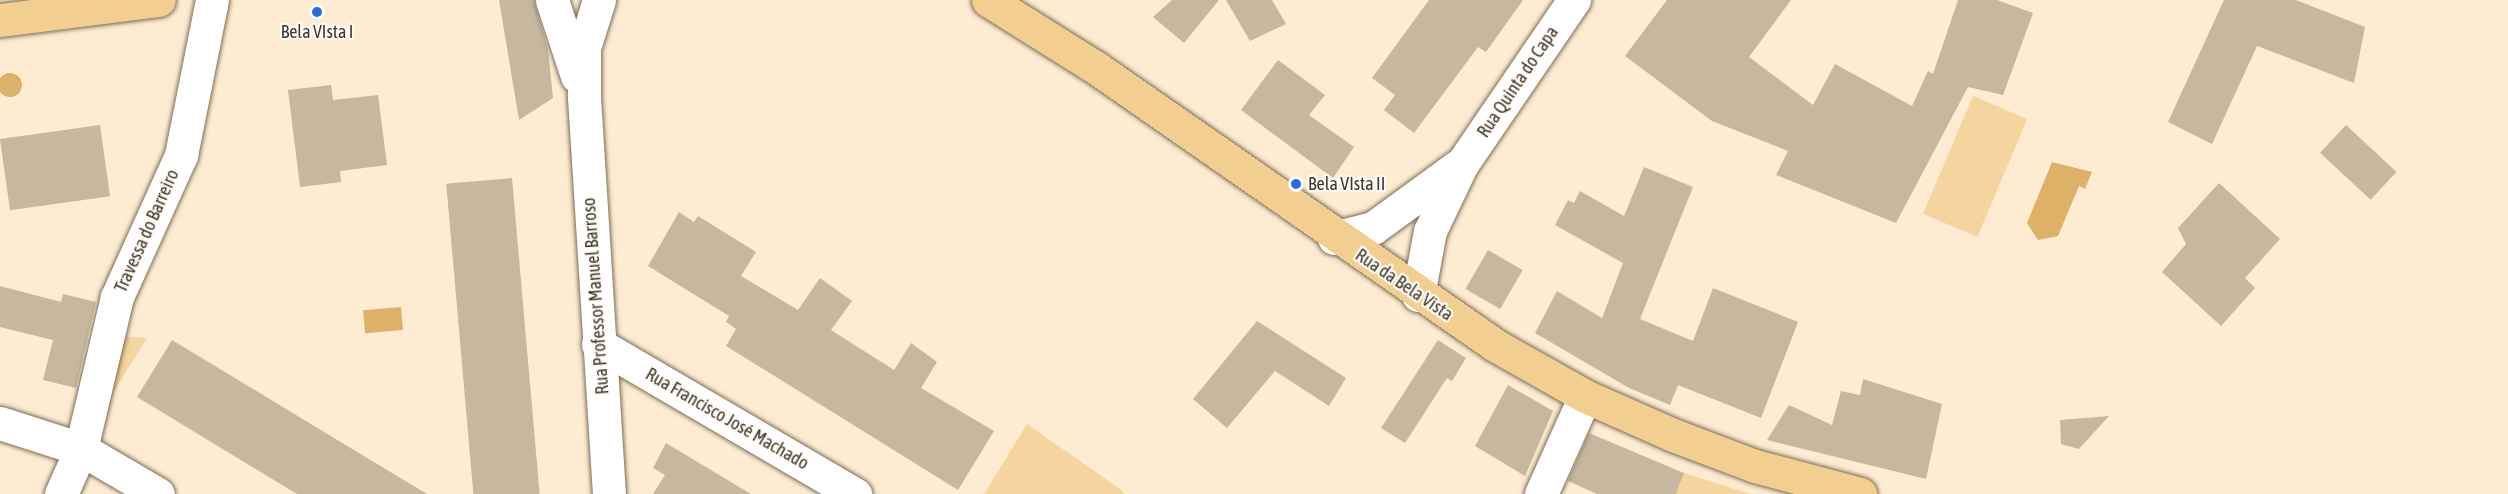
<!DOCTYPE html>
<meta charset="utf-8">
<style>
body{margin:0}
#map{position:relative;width:2508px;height:494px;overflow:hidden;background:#fdecd2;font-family:"Asap Condensed",sans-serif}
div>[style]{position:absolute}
.green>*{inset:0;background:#f5d49f;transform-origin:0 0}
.water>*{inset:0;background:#deb169;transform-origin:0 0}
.round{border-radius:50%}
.building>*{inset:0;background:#c7b79e;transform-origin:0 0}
.roads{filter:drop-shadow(0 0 2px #7c6d56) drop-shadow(0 0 2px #7c6d56)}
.minor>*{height:33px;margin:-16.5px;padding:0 16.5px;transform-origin:16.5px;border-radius:16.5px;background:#fff}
.major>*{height:33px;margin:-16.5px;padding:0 16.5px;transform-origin:16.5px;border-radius:16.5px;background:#f2cf91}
.dots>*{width:16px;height:16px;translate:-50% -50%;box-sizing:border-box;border:3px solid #fffcf6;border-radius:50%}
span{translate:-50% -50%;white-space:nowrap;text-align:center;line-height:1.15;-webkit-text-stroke:4.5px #fffcf6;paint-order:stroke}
.poi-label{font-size:18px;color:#3f382e}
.left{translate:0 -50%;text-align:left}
.street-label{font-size:18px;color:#3f382e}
</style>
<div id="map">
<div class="green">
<i style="left:1973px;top:96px;width:59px;height:128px;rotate:23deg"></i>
<i style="clip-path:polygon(119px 336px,147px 338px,105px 406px)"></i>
<i style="clip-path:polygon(1027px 424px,1120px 489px,1125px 494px,984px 494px)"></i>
<i style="clip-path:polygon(1684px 473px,1750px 494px,1676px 494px)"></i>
</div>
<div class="water">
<i class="round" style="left:-2px;top:73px;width:24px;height:24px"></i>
<i style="clip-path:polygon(2052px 162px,2092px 172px,2085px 189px,2079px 186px,2058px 236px,2038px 240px,2027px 223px)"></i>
<i style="left:401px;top:307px;width:23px;height:38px;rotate:85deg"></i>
</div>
<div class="building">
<i style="clip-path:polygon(499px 0,534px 0,548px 49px,553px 98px,519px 120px)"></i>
<i style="clip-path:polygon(1172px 0,1219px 0,1184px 43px,1153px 17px)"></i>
<i style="clip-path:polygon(1226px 0,1272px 0,1286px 24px,1250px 41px)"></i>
<i style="clip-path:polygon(1429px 0,1523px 0,1486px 52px,1478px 47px,1414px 133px,1384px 110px,1395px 95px,1372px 78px)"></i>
<i style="clip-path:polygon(1667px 0,1791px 0,1749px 57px,1813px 105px,1835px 64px,1912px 106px,1928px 71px,1933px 74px,1958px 0,1997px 0,2033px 13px,2003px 95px,1968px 87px,1896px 223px,1776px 175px,1788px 151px,1712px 121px,1625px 56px)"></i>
<i style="clip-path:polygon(2224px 0,2296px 0,2365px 27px,2354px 83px,2257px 46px,2212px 144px,2168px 122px)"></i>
<i style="clip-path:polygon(1278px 60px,1325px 95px,1309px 115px,1354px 147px,1333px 178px,1241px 110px)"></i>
<i style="clip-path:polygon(331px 85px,333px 100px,378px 95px,387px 165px,340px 171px,341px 182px,300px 187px,288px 90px)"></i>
<i style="left:100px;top:125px;width:72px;height:101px;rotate:82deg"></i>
<i style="left:2346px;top:125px;width:69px;height:38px;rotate:43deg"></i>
<i style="clip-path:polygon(1644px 167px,1693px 187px,1640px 319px,1693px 341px,1713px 288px,1798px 322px,1761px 418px,1678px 385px,1670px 405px,1629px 388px,1535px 333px,1557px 291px,1602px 318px,1623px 263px,1555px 225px,1568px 200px,1574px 203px,1580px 191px,1624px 216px)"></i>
<i style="left:512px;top:178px;width:317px;height:66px;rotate:85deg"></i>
<i style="clip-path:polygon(2219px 183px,2280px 239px,2245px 278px,2255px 288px,2221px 326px,2162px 272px,2186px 244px,2178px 228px)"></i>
<i style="clip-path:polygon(679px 212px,694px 222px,698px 216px,756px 252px,741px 276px,798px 310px,820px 278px,852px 301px,831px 330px,894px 370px,911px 343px,937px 362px,921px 388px,994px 431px,958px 490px,726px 346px,736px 329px,726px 322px,729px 316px,648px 266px)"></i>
<i style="left:1488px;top:250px;width:40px;height:45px;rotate:30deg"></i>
<i style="clip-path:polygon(0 286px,61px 302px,63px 294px,96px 302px,76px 388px,43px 380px,53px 340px,0 327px)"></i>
<i style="clip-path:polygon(1257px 321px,1346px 378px,1329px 406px,1275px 371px,1227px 428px,1193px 399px)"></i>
<i style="clip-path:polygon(172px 340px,334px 438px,427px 494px,297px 494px,137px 397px)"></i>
<i style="clip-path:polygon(1438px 340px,1466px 358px,1452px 381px,1447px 378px,1405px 443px,1381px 428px)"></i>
<i style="clip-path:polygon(1863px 379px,1942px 404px,1926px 479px,1767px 440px,1789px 405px,1832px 425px,1841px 391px,1860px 395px)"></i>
<i style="clip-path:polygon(1508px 385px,1553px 411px,1525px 476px,1475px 446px)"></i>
<i style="clip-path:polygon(2109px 416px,2079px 449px,2061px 444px,2060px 420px)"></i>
<i style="clip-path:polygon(1589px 433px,1684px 473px,1676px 494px,1597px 494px,1568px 481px)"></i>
<i style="clip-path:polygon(666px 443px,751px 494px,653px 494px,665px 475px,653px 468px)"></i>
</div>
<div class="roads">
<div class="minor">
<i style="left:552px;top:0;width:80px;rotate:71.8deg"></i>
<i style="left:599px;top:0;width:50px;rotate:107.4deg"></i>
<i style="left:584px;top:48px;width:49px;rotate:90deg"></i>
<i style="left:584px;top:97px;width:398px;rotate:86.4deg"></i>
<i style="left:1334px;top:238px;width:40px;rotate:-14.4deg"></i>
<i style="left:1373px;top:228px;width:105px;rotate:-36.1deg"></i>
<i style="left:1418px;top:295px;width:65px;rotate:-79.4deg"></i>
<i style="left:1430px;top:231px;width:74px;rotate:-64.5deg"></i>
<i style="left:1462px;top:164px;width:199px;rotate:-55.7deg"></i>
<i style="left:598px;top:344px;width:298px;rotate:30.3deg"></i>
<i style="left:0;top:423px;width:85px;rotate:17.8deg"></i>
<i style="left:81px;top:449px;width:89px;rotate:30.3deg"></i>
<i style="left:61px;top:494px;width:49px;rotate:-66deg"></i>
<i style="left:81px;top:449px;width:156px;rotate:-76.7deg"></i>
<i style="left:117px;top:297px;width:156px;rotate:-65.7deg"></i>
<i style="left:181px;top:155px;width:158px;rotate:-78.7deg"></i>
<i style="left:1541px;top:494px;width:107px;rotate:-65.8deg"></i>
</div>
<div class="major">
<i style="left:988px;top:0;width:126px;rotate:32.1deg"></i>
<i style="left:1095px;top:67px;width:485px;rotate:34.8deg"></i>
<i style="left:1493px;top:344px;width:106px;rotate:29.5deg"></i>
<i style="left:1585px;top:396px;width:96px;rotate:23.9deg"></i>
<i style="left:1673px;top:435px;width:88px;rotate:20.7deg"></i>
<i style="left:1755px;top:466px;width:109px;rotate:14.9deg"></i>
<i style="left:0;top:20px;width:160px;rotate:-7.2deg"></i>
</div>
</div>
<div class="dots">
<i style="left:317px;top:12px;background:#256fdb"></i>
<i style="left:1296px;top:184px;background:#256fdb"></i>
</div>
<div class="poi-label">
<span style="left:317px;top:32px">Bela VIsta I</span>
<span class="left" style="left:1308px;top:184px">Bela VIsta II</span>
</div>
<div class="street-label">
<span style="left:1518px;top:82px;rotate:-56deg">Rua Quinta do Capa</span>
<span style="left:147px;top:231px;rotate:-66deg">Travessa do Barreiro</span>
<span style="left:1404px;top:285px;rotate:34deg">Rua da Bela Vista</span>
<span style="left:596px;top:296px;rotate:-94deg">Rua Professor Manuel Barroso</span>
<span style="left:727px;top:419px;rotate:30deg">Rua Francisco José Machado</span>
</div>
</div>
